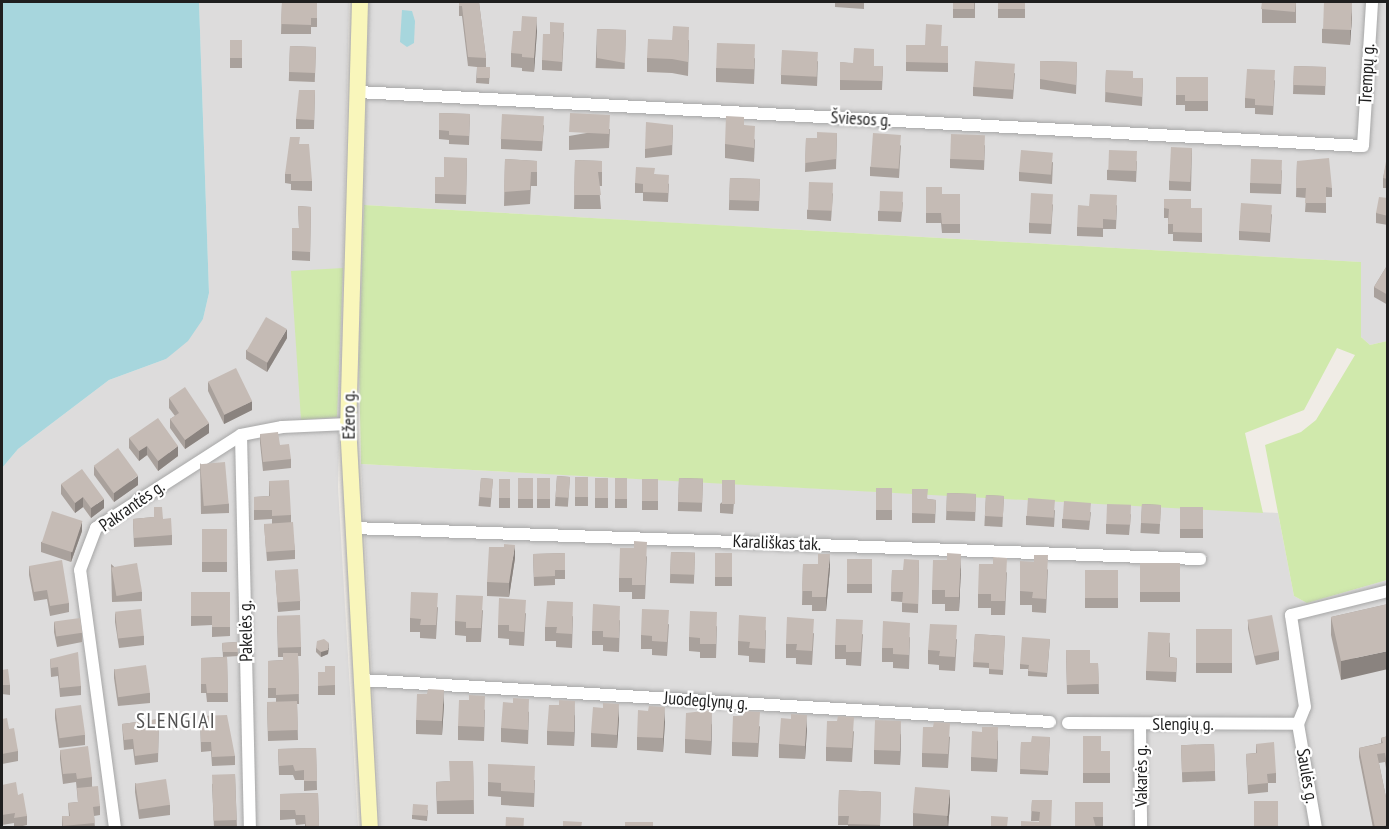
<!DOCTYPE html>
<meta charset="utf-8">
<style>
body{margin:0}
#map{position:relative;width:1389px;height:829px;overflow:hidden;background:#f0ece6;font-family:"PT Sans Narrow",sans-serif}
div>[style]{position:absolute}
.residential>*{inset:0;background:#dddcdc}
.grass>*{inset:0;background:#d0e9ac}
.water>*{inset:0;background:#a7d6dd}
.roads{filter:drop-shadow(0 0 2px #a6a6a6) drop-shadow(0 0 2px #a6a6a6)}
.street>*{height:12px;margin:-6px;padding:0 6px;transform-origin:6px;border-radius:6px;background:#fff}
.secondary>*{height:16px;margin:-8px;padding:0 8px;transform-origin:8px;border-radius:8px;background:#f9f6bb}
.wall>*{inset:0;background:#a9a19c;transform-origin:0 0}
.shaded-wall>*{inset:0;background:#8a837f}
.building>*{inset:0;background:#c5bbb5;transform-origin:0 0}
span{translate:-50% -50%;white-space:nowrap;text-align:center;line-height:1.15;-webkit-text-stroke:4.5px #fff;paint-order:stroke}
.street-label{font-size:18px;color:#1f1f1f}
.quarter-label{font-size:21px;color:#525252;letter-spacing:1.5px}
.frame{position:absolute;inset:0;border:3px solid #1f1f1f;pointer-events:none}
</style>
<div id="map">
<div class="residential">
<i style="clip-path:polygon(199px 2px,349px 2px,338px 487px,358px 827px,2px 828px,2px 468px,18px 449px,109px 380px,166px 359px,203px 319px,209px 293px)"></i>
<i style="clip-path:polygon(369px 2px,1387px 2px,1387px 341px,1370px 345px,1361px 337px,1360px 262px,364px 205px)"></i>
<i style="clip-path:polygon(361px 464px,1278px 513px,1294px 596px,1307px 603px,1387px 580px,1387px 827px,380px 827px)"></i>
</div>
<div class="grass">
<i style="clip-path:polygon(364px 205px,1361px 262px,1361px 337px,1370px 345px,1387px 341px,1387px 580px,1307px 603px,1294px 596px,1265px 445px,1301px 432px,1316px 420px,1355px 355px,1337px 348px,1304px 410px,1245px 433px,1263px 513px,361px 464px,359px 361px)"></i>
<i style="clip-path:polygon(343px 268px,337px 417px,301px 420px,291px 271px)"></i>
</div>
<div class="water">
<i style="clip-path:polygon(2px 2px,199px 2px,209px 293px,203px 319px,188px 341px,166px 359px,109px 380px,18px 449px,2px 468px)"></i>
<i style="clip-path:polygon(402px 10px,412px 11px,415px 21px,414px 43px,407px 47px,400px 42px)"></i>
</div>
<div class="roads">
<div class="street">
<i style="left:358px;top:92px;width:1006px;rotate:3.08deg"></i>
<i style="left:1363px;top:146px;width:144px;rotate:-86.4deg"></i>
<i style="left:241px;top:435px;width:393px;rotate:88.7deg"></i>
<i style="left:353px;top:528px;width:848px;rotate:2.1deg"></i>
<i style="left:362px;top:680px;width:689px;rotate:3.49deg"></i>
<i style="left:1068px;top:723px;width:230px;rotate:0.2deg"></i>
<i style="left:1140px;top:724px;width:104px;rotate:89.4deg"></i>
<i style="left:1298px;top:724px;width:18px;rotate:-68deg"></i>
<i style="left:1305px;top:707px;width:93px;rotate:-98.7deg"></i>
<i style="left:1291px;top:615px;width:100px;rotate:-13.9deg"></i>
<i style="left:1298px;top:724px;width:106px;rotate:80.2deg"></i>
<i style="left:115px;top:828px;width:260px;rotate:-97.7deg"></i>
<i style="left:80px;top:570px;width:45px;rotate:-69.1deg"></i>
<i style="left:96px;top:528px;width:172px;rotate:-32.7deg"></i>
<i style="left:241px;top:435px;width:42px;rotate:-11deg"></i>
<i style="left:282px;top:427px;width:66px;rotate:-2.6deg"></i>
</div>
<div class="secondary">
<i style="left:360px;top:2px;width:422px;rotate:91.6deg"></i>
<i style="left:348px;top:424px;width:405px;rotate:86.9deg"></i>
</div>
</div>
<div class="wall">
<i style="clip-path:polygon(282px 2px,317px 2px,317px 27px,311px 27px,311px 34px,281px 34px)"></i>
<i style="clip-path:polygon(459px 2px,479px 2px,486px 58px,486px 67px,490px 67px,489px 84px,476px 83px,477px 67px,468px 66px,462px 16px,459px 16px)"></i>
<i style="clip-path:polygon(835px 2px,864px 2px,864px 9px,835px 7px)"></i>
<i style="left:953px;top:2px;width:22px;height:16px"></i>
<i style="left:998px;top:2px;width:27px;height:16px"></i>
<i style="left:1262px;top:2px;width:34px;height:21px"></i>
<i style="clip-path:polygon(1352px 17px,1350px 45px,1322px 43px,1322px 29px)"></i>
<i style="left:597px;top:29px;width:29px;height:39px;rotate:2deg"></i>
<i style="clip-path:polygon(521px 31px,537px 31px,534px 72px,522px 71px,522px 68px,511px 67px,511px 53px)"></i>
<i style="clip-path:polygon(564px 32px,562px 71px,542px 70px,542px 60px,550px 34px)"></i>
<i style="left:230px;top:40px;width:12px;height:28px"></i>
<i style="clip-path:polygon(672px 40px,689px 40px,688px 76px,672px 73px,647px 72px,647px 58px)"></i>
<i style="left:290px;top:46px;width:26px;height:35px;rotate:2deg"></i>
<i style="clip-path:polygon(942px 46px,948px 46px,948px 72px,906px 71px,906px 62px)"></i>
<i style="clip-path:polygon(755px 58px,754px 84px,716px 82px,716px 68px)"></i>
<i style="clip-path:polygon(818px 61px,817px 86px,781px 84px,781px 75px)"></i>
<i style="clip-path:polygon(1040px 61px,1077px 62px,1076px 94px,1040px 89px)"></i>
<i style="clip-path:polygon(840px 62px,874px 66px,883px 66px,882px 90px,840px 90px)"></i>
<i style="left:1294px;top:66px;width:32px;height:28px;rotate:2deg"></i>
<i style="clip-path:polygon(1106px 70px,1133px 78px,1143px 78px,1142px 106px,1105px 102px)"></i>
<i style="clip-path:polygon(1015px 73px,1013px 99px,973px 96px,973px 87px)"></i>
<i style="clip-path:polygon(1176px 77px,1208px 77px,1208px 111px,1185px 111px,1185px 105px,1176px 105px)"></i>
<i style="clip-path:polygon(1275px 80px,1273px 115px,1255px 114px,1255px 108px,1245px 108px,1245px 98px)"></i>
<i style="clip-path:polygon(315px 90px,314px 129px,296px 129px,296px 119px)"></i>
<i style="clip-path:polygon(439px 113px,470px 114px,469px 145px,449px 144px,449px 140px,439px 139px)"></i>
<i style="clip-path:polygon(544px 125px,542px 151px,501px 149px,501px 139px)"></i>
<i style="clip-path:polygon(673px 125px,672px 155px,645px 158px,645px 149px)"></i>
<i style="clip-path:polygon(744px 125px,755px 140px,754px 162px,725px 158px,725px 144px)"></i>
<i style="clip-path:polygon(610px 129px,609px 148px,569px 150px,569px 136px)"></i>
<i style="clip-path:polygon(837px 133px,836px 169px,805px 172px,806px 138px,817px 138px)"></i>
<i style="clip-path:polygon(299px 144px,312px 181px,312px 191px,291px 190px,291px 184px,285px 183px,285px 174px)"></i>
<i style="clip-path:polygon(901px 145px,899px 178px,870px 176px,870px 167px)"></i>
<i style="clip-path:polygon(985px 145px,984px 170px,950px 168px,950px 159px)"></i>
<i style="clip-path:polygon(1192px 148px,1191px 191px,1169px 190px,1169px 181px)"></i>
<i style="clip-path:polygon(1388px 157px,1388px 188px,1383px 188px,1383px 178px)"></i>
<i style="clip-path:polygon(467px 158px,466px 204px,435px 203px,435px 177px,444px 177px)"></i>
<i style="clip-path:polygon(505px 159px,537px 161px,537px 186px,531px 186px,530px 204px,504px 206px)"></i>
<i style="clip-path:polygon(575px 160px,602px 161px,602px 186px,599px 186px,601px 209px,574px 209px)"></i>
<i style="clip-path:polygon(1137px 161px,1136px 182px,1107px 180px,1107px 170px)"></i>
<i style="clip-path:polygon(1297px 161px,1332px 188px,1332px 197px,1326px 197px,1326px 213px,1305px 212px,1306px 198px,1296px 197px)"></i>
<i style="clip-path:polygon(1053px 162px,1052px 184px,1019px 181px,1019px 172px)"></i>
<i style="clip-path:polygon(1282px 170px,1281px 194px,1250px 193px,1250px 183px)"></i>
<i style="clip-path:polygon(655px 174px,669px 184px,668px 202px,643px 201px,643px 193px,635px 193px,635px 183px)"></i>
<i style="left:730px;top:178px;width:30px;height:32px;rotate:2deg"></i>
<i style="clip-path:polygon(926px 187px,942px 194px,960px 194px,960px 233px,942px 233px,941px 223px,926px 223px)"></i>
<i style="clip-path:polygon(833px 193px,831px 221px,807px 219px,807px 210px)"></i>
<i style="clip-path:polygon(1388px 198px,1388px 225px,1376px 223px,1376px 213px)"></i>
<i style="clip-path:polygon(1164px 199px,1191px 208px,1202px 208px,1202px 242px,1173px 241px,1173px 234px,1168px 234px,1168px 218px,1164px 218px)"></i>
<i style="clip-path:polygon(903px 202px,901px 222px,878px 221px,878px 211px)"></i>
<i style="clip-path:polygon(1053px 204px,1051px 234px,1029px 233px,1029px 223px)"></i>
<i style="clip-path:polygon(1117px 205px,1116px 229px,1103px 229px,1103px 237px,1077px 236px,1077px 227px)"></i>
<i style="clip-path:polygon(298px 206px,311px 207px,310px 261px,292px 260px,292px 228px,299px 228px)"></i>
<i style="clip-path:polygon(1272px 214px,1270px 242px,1239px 240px,1239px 231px)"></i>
<i style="clip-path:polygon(1388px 264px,1388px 305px,1374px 297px,1374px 287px)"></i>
<i style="clip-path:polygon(287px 338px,267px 372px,246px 359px,246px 350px)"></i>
<i style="clip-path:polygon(208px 382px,252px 410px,224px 424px,208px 391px)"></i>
<i style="clip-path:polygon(169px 398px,209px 433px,185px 449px,170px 428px,170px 419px,175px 416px,169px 408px)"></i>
<i style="clip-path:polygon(260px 434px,280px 445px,291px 459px,291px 468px,263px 471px,260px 443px)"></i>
<i style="clip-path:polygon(129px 438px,178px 456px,158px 471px,147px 455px,139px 461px,129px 448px)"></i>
<i style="clip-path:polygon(200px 463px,229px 504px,229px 513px,201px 514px)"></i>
<i style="clip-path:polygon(94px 466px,138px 485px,114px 502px,94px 475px)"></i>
<i style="left:557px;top:476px;width:13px;height:30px;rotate:4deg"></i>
<i style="left:575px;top:477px;width:13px;height:29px"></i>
<i style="left:481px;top:478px;width:12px;height:28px;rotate:5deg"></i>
<i style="left:518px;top:478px;width:15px;height:30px"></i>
<i style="left:537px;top:478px;width:13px;height:30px"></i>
<i style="left:595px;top:478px;width:13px;height:30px"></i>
<i style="left:615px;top:478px;width:12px;height:30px"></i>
<i style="left:679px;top:478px;width:24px;height:33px;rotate:2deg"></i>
<i style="left:499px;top:479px;width:11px;height:29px"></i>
<i style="left:642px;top:479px;width:16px;height:31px"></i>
<i style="clip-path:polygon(269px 481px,291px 515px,291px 522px,295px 550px,295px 559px,267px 561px,264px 524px,272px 524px,272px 519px,254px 520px,254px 497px,269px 496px)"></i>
<i style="clip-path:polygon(61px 484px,104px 508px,91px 518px,83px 507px,75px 513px,61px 494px)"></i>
<i style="left:876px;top:488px;width:16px;height:32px"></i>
<i style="clip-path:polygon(912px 489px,928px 499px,936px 500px,935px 523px,912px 523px)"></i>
<i style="clip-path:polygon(735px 490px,733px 514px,720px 513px,720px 504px)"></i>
<i style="left:947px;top:493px;width:29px;height:27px;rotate:2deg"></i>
<i style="left:986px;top:495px;width:18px;height:31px;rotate:3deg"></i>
<i style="left:1142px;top:504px;width:19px;height:29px;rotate:3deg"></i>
<i style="clip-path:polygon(154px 507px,163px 519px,172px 535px,172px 545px,134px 547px,133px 519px,154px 517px)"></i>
<i style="left:1180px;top:507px;width:23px;height:31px"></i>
<i style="clip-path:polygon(1055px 510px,1054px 527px,1026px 525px,1026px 516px)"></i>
<i style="clip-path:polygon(1091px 512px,1089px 530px,1062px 528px,1062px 519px)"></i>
<i style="clip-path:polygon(1131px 514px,1129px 535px,1106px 534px,1106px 524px)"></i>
<i style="left:202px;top:529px;width:25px;height:43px"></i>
<i style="clip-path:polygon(82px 531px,71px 562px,41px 552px,41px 542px)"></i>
<i style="left:671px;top:552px;width:24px;height:31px;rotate:2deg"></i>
<i style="clip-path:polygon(565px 553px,565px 579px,555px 579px,555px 585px,534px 586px,533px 554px)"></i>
<i style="left:715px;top:553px;width:17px;height:33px"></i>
<i style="clip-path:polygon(647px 556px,645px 599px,632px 599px,632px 592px,619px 592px,619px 578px)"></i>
<i style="clip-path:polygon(515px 558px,509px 597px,487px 596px,487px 582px)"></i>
<i style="left:847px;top:559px;width:25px;height:34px"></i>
<i style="clip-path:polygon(919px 560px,918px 613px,902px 612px,902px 602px,891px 601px,892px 570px,903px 570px)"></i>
<i style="left:1180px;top:563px;width:39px;height:40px;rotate:90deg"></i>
<i style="clip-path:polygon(111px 564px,142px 592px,142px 601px,112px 602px)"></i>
<i style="clip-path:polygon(803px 564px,830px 568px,826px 611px,812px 611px,812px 605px,802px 605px)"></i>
<i style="clip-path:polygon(29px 566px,69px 603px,69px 612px,50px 616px,47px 599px,34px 601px,29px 575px)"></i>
<i style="clip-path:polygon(961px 568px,959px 611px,945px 611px,945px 604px,932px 604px,932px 590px)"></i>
<i style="clip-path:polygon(1048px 569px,1046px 613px,1032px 612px,1032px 605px,1020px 605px,1020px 591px)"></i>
<i style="clip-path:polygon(275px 570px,300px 601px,300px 610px,278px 612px)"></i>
<i style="left:1085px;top:570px;width:33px;height:38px"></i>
<i style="clip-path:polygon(1007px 572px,1005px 615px,991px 615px,991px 608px,978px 608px,978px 594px)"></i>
<i style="clip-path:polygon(191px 592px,230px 592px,230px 636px,212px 637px,212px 625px,191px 626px)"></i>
<i style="clip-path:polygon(1388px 604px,1341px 680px,1331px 635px,1331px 617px)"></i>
<i style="clip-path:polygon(438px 607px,436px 639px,420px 638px,420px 632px,410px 632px,410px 618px)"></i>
<i style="clip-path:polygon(483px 610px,481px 642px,466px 642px,466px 636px,455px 635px,455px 621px)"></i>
<i style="clip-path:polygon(115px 613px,144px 636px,144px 645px,119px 648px,115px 622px)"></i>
<i style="clip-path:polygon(526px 613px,524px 646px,509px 645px,509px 639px,498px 638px,498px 625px)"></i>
<i style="clip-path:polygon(277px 616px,301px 647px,301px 656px,298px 656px,299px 704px,297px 704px,298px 740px,268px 741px,267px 702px,276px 702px,276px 698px,268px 698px,268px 661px,283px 660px,283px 657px,278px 657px)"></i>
<i style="clip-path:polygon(573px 616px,572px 648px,556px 647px,556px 641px,545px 641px,545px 627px)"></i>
<i style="clip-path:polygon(620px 620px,619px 652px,603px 651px,603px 645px,592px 645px,592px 631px)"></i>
<i style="clip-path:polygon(1248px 620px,1279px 651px,1279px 660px,1256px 665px,1248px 629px)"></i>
<i style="clip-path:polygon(54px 622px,82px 633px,82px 642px,57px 647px,54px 632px)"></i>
<i style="clip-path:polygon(669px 624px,667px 656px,652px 655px,652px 649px,641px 649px,641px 635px)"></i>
<i style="clip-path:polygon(717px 626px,716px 658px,700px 658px,700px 652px,689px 651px,689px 637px)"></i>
<i style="left:1196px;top:629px;width:36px;height:44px"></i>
<i style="clip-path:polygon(766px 630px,765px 663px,749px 662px,749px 656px,738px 655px,738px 641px)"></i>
<i style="clip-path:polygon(814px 633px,812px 665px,796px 664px,796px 658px,786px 658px,786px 644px)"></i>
<i style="clip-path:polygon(863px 634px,861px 666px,846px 665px,846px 659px,835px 659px,835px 645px)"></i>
<i style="clip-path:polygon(975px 634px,1005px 636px,1003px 675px,989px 674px,989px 668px,973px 667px)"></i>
<i style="clip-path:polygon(910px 637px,909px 669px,893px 668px,893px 662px,882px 662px,882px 648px)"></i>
<i style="clip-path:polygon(957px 639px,955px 671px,939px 670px,939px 665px,928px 664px,928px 650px)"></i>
<i style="clip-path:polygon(1050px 639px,1047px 677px,1028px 676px,1028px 669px,1020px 669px,1020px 664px)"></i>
<i style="left:237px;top:642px;width:14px;height:15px;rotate:86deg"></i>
<i style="clip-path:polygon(1170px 642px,1170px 657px,1177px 658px,1176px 682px,1146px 680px,1146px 671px)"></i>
<i style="clip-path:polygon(316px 648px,329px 648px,328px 654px,321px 657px,316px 652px)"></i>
<i style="clip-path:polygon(1066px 650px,1090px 663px,1098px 663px,1099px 694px,1067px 694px)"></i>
<i style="clip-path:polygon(227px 657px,228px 702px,207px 702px,206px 693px,201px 693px,201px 658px)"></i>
<i style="clip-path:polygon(50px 659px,81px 686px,81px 695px,60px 697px,58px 676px,51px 677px)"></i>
<i style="clip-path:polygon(2px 663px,2px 670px,10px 685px,10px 695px,2px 694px)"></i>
<i style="clip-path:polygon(335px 666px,335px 695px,318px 695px,318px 672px,325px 672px)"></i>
<i style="clip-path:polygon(114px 669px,150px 693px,150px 703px,118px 706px,114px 678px)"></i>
<i style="clip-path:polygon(427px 694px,444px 704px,442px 735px,416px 734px,416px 720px)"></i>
<i style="clip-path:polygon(469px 700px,485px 710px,484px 741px,458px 740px,458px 726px)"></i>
<i style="clip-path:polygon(513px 703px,529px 712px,528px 744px,501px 742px,501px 728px)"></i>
<i style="clip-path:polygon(55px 709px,85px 735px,85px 745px,59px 748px,55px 718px)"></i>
<i style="clip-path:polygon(648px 711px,665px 721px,663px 752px,637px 750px,637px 737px)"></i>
<i style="clip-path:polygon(575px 715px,574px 746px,547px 745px,547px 731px)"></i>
<i style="clip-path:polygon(200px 716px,235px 756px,235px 765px,212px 766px,211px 751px,201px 752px)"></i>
<i style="clip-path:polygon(619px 717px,617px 748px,591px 747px,591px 733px)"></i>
<i style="clip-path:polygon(2px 719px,9px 729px,18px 751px,18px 761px,2px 764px)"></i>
<i style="clip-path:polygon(159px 719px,158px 762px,135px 765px,133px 749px,124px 750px,122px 724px)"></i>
<i style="clip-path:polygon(791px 719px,807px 728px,805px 759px,779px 758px,779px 744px)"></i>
<i style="clip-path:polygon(712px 724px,711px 755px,685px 753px,685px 739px)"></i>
<i style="clip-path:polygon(760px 726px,758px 757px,732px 756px,732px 742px)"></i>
<i style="clip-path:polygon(933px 727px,950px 737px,948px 768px,922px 767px,922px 753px)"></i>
<i style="clip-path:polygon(854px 731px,852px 762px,826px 761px,826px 747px)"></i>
<i style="clip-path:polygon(982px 732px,998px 741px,997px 772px,971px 771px,971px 757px)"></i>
<i style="clip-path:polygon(901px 734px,900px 765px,874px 764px,874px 750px)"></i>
<i style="clip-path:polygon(1083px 736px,1101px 751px,1110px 751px,1110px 783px,1083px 783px)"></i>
<i style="clip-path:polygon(1388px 736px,1388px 768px,1386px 768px,1385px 762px,1379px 763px,1388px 807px,1388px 828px,1373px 828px,1359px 757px,1359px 748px,1381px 743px,1381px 738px)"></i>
<i style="clip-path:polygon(1050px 737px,1048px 775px,1020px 774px,1021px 742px,1031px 742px)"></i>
<i style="left:1214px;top:744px;width:37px;height:33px;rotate:88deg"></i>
<i style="clip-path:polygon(1256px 744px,1276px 773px,1276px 783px,1268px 783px,1268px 792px,1248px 794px,1246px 754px,1256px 753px)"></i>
<i style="clip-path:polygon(316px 748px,317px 790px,304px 791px,304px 780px,295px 780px,293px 775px,279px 775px,278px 749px)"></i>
<i style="clip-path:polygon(60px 750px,92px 777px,92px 786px,100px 806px,100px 815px,94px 816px,95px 828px,62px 828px,62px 816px,69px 816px,68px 803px,78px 802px,76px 782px,63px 784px,60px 759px)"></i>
<i style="clip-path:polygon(473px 761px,474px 814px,437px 814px,436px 782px,450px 781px)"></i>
<i style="clip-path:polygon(235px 774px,237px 828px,214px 828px,212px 784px)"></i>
<i style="clip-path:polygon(535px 780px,534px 807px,501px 805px,501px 797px,488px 796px,488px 782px)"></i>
<i style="clip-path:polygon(135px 783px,170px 805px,170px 815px,139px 819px,135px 792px)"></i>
<i style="clip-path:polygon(2px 785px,18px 795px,27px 816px,27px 825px,14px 828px,14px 823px,2px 825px)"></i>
<i style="clip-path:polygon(839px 790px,881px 792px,880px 828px,848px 828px,848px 825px,838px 825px)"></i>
<i style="clip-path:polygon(318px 793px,319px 828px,305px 828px,305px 824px,296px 825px,295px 819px,280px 820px,280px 794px)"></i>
<i style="clip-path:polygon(1032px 800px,1051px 828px,1039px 822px,1039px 821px,1031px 821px)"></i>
<i style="clip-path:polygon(1075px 802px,1103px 802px,1103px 826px,1095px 826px)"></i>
<i style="clip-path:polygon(950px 804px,948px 828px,913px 827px,913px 813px)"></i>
<i style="clip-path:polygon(428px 810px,427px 821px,412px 819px,412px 815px)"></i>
</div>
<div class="shaded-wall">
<i style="clip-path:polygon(1352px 3px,1352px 17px,1350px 45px,1350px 31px)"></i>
<i style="clip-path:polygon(537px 17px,537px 31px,534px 72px,534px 58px)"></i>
<i style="clip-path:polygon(287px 329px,287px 338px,267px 372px,267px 362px)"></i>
<i style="clip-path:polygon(252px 401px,252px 410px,224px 424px,224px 415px)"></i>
<i style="clip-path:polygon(209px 423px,209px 433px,185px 449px,185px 440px)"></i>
<i style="clip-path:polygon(147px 446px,147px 455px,139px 461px,139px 451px)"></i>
<i style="clip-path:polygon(178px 446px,178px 456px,158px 471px,158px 461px)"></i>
<i style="clip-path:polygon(138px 476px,138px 485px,114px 502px,114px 493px)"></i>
<i style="clip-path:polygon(83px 497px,83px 507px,75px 513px,75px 503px)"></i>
<i style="clip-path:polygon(104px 499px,104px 508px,91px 518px,91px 508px)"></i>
<i style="clip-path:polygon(82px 521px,82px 531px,71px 562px,71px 553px)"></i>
<i style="clip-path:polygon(515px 545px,515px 558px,509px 597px,509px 583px)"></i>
<i style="clip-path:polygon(830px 554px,830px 568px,826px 611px,826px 597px)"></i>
<i style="clip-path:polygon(961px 554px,961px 568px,959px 611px,959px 597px)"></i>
<i style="clip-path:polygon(329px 643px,328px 654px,321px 657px,321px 652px)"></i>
<i style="clip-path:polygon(1388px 651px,1388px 669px,1341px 680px,1341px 661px)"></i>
<i style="clip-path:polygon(444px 690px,444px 704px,442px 735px,442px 721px)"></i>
<i style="clip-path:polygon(575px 701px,575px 715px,574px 746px,574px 732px)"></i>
<i style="clip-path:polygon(619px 704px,619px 717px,617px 748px,617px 735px)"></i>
<i style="clip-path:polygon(665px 707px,665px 721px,663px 752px,663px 738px)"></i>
<i style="clip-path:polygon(712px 710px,712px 724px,711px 755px,711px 741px)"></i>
<i style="clip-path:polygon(807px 715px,807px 728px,805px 759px,805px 746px)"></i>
<i style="clip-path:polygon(901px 721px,901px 734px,900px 765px,900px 751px)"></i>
<i style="clip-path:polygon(998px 727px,998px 741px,997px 772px,997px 759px)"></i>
<i style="clip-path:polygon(950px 790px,950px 804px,948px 828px,947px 816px)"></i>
</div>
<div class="building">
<i style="clip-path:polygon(282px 2px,317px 2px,317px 18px,311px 18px,311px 25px,281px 24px)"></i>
<i style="clip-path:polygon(459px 2px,479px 2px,486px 58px,468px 57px,462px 6px,459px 6px)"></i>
<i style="left:953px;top:2px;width:21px;height:7px"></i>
<i style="left:998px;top:2px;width:27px;height:7px"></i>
<i style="clip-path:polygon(1262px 2px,1296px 2px,1295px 12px,1261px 9px)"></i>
<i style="left:1324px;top:2px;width:28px;height:27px;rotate:2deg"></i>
<i style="clip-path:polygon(522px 16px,537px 17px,534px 58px,522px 57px,522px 54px,511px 53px,513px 31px,521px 31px)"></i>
<i style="clip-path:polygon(550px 22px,564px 23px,562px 62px,542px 60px,543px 34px,550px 34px)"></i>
<i style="clip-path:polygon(926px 24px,942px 25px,941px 46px,948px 46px,948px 63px,906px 62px,906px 45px,925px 45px)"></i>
<i style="clip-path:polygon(673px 26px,689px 27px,688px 62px,672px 59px,647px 58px,648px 39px,672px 40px)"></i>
<i style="clip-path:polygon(597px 29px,626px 30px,625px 63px,597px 58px)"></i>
<i style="left:230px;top:40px;width:12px;height:18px"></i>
<i style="left:717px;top:43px;width:38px;height:25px;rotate:2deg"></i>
<i style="left:290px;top:46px;width:26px;height:26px;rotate:2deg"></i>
<i style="clip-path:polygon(854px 48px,874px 49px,874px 66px,883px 66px,882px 81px,840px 80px,840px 62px,853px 63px)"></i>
<i style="left:782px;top:50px;width:36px;height:25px;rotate:3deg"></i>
<i style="left:975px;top:61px;width:40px;height:26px;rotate:4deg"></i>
<i style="clip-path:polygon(1040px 61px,1077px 62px,1076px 85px,1040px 79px)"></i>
<i style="left:1294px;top:66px;width:32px;height:19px;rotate:2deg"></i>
<i style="left:477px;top:67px;width:13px;height:11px"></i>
<i style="clip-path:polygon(1247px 69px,1275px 70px,1273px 106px,1255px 105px,1255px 99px,1245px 98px)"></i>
<i style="clip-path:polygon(1106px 70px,1133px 71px,1133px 78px,1143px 78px,1142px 97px,1105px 92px)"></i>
<i style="clip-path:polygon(1176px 77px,1208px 77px,1208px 101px,1185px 101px,1185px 95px,1176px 95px)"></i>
<i style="clip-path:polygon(299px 90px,315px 90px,314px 120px,296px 119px)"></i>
<i style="clip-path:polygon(439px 113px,470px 114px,469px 136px,449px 135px,449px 131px,439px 130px)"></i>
<i style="left:502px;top:114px;width:42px;height:25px;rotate:3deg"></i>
<i style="left:610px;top:115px;width:19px;height:40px;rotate:93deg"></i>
<i style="clip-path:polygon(726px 116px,744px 117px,744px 125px,755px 126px,754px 148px,725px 144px)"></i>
<i style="clip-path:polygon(646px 122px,673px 125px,672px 145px,645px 149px)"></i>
<i style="clip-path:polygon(817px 132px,837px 133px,836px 159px,805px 163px,806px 138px,817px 138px)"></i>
<i style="left:873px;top:133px;width:28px;height:34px;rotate:4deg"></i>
<i style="left:951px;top:134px;width:34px;height:25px;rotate:2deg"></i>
<i style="clip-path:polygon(290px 137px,300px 137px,299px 144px,309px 144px,312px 181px,291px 181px,291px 174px,285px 174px)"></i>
<i style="left:1171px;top:147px;width:21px;height:34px;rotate:3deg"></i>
<i style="left:1021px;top:150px;width:32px;height:22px;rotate:5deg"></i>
<i style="left:1109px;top:150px;width:28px;height:20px;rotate:2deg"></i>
<i style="clip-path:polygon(1387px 156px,1388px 157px,1388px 179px,1383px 178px)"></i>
<i style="clip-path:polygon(444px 157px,467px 158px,466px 195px,435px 194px,435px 177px,444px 177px)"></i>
<i style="clip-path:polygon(1329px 158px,1332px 188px,1326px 187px,1326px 203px,1305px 203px,1306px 188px,1296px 188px,1297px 161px)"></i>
<i style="clip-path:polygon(505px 159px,537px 161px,537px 172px,531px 172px,530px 190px,504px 192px)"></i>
<i style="left:1251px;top:159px;width:31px;height:24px;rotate:2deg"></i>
<i style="clip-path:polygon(575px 160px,602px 161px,602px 172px,598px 172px,601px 195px,574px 195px)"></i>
<i style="clip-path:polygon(636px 167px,655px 168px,654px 174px,669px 175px,668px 193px,643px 192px,643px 184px,635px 183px)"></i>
<i style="left:730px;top:178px;width:30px;height:22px;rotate:2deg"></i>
<i style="left:809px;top:182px;width:24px;height:28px;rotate:2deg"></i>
<i style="clip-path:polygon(926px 187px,942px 187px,942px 194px,960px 194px,960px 224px,942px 224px,941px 213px,926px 213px)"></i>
<i style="left:880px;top:191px;width:23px;height:20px;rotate:2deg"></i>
<i style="left:1031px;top:193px;width:22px;height:30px;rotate:3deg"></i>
<i style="clip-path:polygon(1090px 194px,1117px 195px,1116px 220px,1103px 219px,1103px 228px,1077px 227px,1078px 205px,1089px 206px)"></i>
<i style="clip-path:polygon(1379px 197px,1388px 198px,1388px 216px,1376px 213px)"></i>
<i style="clip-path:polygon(1164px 199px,1191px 199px,1191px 208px,1202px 208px,1202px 233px,1173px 232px,1173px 224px,1168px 224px,1169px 209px,1164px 208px)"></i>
<i style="left:1241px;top:203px;width:31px;height:28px;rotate:4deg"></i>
<i style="clip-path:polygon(298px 206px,311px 207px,310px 252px,292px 251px,292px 228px,299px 228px)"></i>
<i style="clip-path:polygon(1388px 264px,1388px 295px,1374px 287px)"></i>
<i style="left:266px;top:317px;width:24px;height:39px;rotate:30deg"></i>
<i style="left:236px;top:368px;width:37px;height:31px;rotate:64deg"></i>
<i style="clip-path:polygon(185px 387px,209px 423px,185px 440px,170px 419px,179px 413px,169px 398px)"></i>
<i style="clip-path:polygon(158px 418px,178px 446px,158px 461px,147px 446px,139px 451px,129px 438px)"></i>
<i style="clip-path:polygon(278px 432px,280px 445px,289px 444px,291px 459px,263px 462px,260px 434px)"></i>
<i style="left:118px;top:448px;width:34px;height:30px;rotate:54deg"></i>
<i style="left:225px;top:462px;width:42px;height:25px;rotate:85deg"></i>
<i style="clip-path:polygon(82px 469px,104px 499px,91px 508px,83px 497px,75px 503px,61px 484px)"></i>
<i style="left:557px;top:476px;width:13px;height:21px;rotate:4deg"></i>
<i style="left:575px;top:477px;width:13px;height:20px"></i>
<i style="left:481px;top:478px;width:12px;height:19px;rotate:5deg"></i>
<i style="left:518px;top:478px;width:15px;height:21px"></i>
<i style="left:537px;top:478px;width:13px;height:21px"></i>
<i style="left:595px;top:478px;width:13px;height:20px"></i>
<i style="left:615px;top:478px;width:12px;height:21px"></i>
<i style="left:679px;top:478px;width:24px;height:24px;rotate:2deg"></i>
<i style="left:499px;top:479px;width:11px;height:19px"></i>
<i style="left:642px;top:479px;width:16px;height:22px"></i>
<i style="clip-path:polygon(289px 480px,291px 515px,272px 516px,272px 510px,254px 510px,254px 497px,270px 496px,269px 481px)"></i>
<i style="left:722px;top:480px;width:13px;height:24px"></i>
<i style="left:876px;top:488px;width:16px;height:22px"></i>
<i style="clip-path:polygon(912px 489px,928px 489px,927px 499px,936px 500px,935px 514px,912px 513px)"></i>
<i style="left:947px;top:493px;width:29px;height:18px;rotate:2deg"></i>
<i style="left:986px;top:495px;width:18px;height:21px;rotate:3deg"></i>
<i style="left:1028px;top:498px;width:27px;height:18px;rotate:4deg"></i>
<i style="left:1064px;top:501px;width:27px;height:18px;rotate:4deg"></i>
<i style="left:1107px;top:504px;width:24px;height:20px;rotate:2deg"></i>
<i style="left:1142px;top:504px;width:19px;height:19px;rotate:3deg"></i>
<i style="clip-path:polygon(154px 507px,162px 507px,163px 519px,171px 518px,172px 535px,134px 538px,133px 519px,154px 517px)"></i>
<i style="left:1180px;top:507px;width:23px;height:22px"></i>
<i style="left:52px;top:511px;width:32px;height:33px;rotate:18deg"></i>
<i style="left:293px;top:522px;width:28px;height:29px;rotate:86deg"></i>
<i style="left:202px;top:529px;width:25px;height:33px"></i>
<i style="clip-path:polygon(634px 541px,647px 542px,645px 585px,632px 585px,632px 578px,619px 578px,620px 548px,634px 548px)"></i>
<i style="clip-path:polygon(504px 544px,515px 545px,509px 583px,487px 582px,489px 547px,504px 547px)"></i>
<i style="left:671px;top:552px;width:24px;height:22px;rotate:2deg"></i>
<i style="clip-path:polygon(565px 553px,565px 570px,555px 570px,555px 576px,534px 577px,533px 554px)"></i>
<i style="left:715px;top:553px;width:17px;height:24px"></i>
<i style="clip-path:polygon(947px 553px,961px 554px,959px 597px,945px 597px,945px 590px,932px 590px,933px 560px,947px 560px)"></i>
<i style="clip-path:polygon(818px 554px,830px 554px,826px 597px,812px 597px,812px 591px,802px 591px,803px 564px,818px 564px)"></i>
<i style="clip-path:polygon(1034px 555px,1048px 555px,1046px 599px,1032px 598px,1033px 592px,1020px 591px,1020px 561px,1034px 562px)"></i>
<i style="clip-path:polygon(993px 557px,1007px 558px,1005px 601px,991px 601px,991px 594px,978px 594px,979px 564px,993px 564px)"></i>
<i style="left:847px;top:559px;width:25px;height:25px"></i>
<i style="clip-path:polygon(904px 559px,919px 560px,918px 604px,902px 603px,903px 592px,891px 592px,892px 570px,903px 570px)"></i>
<i style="clip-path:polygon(62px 560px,69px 603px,50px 606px,47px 590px,34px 592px,29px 566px)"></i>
<i style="left:137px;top:563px;width:29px;height:26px;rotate:80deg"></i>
<i style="left:1180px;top:563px;width:29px;height:40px;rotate:90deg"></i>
<i style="left:298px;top:569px;width:32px;height:23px;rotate:86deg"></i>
<i style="left:1085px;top:570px;width:33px;height:28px"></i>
<i style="clip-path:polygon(191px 592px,230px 592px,230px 627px,212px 627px,212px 616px,191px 616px)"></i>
<i style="clip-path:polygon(411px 592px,438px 593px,436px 625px,420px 625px,421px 619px,410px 618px)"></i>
<i style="clip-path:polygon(456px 595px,483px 596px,481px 628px,466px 628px,466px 622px,455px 621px)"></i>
<i style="clip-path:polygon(499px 598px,526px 600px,524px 632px,509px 631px,509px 625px,498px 625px)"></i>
<i style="clip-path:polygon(547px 601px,573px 602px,572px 634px,556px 633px,557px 627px,545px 627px)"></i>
<i style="clip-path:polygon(593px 604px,620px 606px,619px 638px,603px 637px,603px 631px,592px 631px)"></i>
<i style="clip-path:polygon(1388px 604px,1388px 651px,1341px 661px,1331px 617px)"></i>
<i style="left:141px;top:609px;width:27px;height:26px;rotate:84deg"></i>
<i style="clip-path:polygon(642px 609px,669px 610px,667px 642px,652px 641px,652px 636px,641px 635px)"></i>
<i style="clip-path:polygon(690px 611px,717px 612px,716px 644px,700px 644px,700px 638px,689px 637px)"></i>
<i style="left:300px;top:615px;width:32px;height:23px;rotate:88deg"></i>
<i style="clip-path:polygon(739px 615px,766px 617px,765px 649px,749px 648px,750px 642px,738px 641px)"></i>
<i style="left:1272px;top:615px;width:37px;height:25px;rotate:79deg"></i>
<i style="clip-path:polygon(787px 617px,814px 619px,812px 651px,796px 650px,797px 644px,786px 644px)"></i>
<i style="left:80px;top:618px;width:15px;height:26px;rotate:82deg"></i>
<i style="clip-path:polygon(836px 619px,863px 620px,861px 652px,846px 652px,846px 645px,835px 645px)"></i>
<i style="clip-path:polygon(883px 621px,910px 623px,909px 655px,893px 654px,893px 648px,882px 648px)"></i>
<i style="clip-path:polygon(930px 624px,957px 625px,955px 657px,939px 656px,940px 651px,928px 650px)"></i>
<i style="left:1196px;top:629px;width:36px;height:34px"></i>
<i style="clip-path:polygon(1148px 632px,1170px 633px,1169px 657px,1177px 658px,1176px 672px,1146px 671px)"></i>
<i style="clip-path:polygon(975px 634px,1005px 636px,1003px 670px,989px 669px,989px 663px,973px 662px)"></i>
<i style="clip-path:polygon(1022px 637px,1050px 639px,1047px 673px,1028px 671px,1029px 665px,1020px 664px)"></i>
<i style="clip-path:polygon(324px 639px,329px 643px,328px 650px,321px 652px,316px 648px,317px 641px)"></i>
<i style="clip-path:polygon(237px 642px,238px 652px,223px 652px,222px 643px)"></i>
<i style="clip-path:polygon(1066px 650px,1090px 650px,1090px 663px,1098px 663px,1099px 684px,1067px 685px)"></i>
<i style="clip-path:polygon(78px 652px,81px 686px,60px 688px,58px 667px,51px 668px,50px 659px)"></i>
<i style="clip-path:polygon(283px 653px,298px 653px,299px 694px,276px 695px,276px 688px,268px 688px,268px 661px,283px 660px)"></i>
<i style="clip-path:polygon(227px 657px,228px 693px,207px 693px,206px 684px,201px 684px,201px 658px)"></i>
<i style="clip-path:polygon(2px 663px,2px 670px,8px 669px,10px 685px,2px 685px)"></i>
<i style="left:146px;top:665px;width:28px;height:32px;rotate:82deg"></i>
<i style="clip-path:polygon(325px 666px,335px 666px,335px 685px,318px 686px,318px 672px,325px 672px)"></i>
<i style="clip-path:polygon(428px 689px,444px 690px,442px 721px,416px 720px,417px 694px,427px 694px)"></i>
<i style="clip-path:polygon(469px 695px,485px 696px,484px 727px,458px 726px,459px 700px,469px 700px)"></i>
<i style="clip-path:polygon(513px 698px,529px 699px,528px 730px,501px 728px,503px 702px,513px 703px)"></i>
<i style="clip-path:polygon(559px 700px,575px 701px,574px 732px,547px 731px,549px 705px,559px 705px)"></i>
<i style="left:297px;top:701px;width:29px;height:30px;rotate:88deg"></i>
<i style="clip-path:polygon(603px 703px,619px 704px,617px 735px,591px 733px,593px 707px,603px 708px)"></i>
<i style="left:81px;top:705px;width:30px;height:26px;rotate:82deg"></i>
<i style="clip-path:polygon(649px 706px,665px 707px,663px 738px,637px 737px,638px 710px,648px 711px)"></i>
<i style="clip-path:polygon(712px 710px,711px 741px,685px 739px,686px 713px)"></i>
<i style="clip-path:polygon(744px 711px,760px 712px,758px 743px,732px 742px,733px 716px,743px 716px)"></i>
<i style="clip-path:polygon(791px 714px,807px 715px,805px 746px,779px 744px,781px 718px,791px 719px)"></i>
<i style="clip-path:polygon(227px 715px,235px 756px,212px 757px,211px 742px,201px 742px,200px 716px)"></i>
<i style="clip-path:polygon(838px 716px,854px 717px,852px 748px,826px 747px,827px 721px,837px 721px)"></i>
<i style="clip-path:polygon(7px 718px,9px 729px,14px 728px,18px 751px,2px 754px,2px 719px)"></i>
<i style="clip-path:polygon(159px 719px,158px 753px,135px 756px,133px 739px,124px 740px,122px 724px)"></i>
<i style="left:901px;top:721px;width:30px;height:26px;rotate:92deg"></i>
<i style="clip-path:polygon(934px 722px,950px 723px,948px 754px,922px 753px,923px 727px,933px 727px)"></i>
<i style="clip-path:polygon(982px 727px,998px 727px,997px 759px,971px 757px,972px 731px,982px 732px)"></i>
<i style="clip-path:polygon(1032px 736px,1050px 737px,1048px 771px,1020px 769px,1021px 742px,1031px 742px)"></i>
<i style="clip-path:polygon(1083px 736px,1101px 736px,1101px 751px,1110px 751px,1110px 773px,1083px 773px)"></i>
<i style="clip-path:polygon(1388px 736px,1388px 758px,1386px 759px,1385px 753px,1377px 754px,1388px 807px,1388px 825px,1375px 828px,1359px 748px,1383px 743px,1381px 738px)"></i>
<i style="clip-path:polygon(1274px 742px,1276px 773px,1267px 774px,1268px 783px,1248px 785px,1246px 754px,1257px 753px,1256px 744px)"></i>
<i style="left:1214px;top:744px;width:27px;height:33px;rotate:88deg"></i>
<i style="clip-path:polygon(88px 746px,92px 777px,77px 779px,76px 773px,63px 774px,60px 750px)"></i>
<i style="clip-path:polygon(316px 748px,317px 781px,304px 781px,304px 770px,295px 771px,293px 765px,279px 766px,278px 749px)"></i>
<i style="clip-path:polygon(449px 761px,473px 761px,474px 800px,437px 801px,436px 782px,450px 781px)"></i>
<i style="clip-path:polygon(488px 764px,535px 766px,534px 793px,501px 791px,501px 783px,488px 782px)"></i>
<i style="left:235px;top:774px;width:46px;height:23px;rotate:88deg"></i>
<i style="left:166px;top:779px;width:26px;height:31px;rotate:81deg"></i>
<i style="clip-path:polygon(16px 782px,18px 795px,23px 793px,27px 816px,14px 818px,15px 813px,2px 815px,2px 785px)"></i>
<i style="clip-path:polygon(98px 786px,100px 806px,93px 807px,95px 823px,63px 826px,62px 816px,70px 816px,68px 803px,78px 802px,77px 788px)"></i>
<i style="left:915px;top:787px;width:35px;height:26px;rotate:5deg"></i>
<i style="clip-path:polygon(839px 790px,881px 792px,880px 825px,848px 824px,849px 816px,838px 816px)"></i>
<i style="clip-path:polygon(318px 793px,319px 826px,306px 826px,305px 815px,296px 815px,295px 810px,280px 810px,280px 794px)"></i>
<i style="clip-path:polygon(1032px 800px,1052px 800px,1051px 828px,1021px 828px,1021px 821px,1039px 822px,1040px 812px,1031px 811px)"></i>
<i style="left:1254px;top:801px;width:24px;height:27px"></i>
<i style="clip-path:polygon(1075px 802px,1103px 802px,1103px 817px,1093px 817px,1096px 828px,1075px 828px)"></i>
<i style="left:413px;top:804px;width:15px;height:11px;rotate:4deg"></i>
<i style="clip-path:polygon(991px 816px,1008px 817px,1007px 827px,991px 827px)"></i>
<i style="left:506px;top:817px;width:18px;height:11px;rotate:3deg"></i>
<i style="clip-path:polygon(563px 821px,582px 822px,581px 828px,563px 828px)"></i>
<i style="left:625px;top:822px;width:28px;height:6px"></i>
</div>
<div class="street-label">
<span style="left:1367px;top:74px;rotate:-87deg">Trempų g.</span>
<span style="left:861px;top:119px;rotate:3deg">Šviesos g.</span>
<span style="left:349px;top:415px;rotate:-90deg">Ežero g.</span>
<span style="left:132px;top:506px;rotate:-35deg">Pakrantės g.</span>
<span style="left:777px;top:543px;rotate:2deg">Karališkas tak.</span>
<span style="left:246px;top:631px;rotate:-91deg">Pakelės g.</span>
<span style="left:706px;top:701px;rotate:4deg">Juodeglynų g.</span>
<span style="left:1183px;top:724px">Slengių g.</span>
<span style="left:1141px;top:776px;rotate:-90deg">Vakarės g.</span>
<span style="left:1307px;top:776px;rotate:80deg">Saulės g.</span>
</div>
<div class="quarter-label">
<span style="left:176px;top:721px">SLENGIAI</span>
</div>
<div class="frame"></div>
</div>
